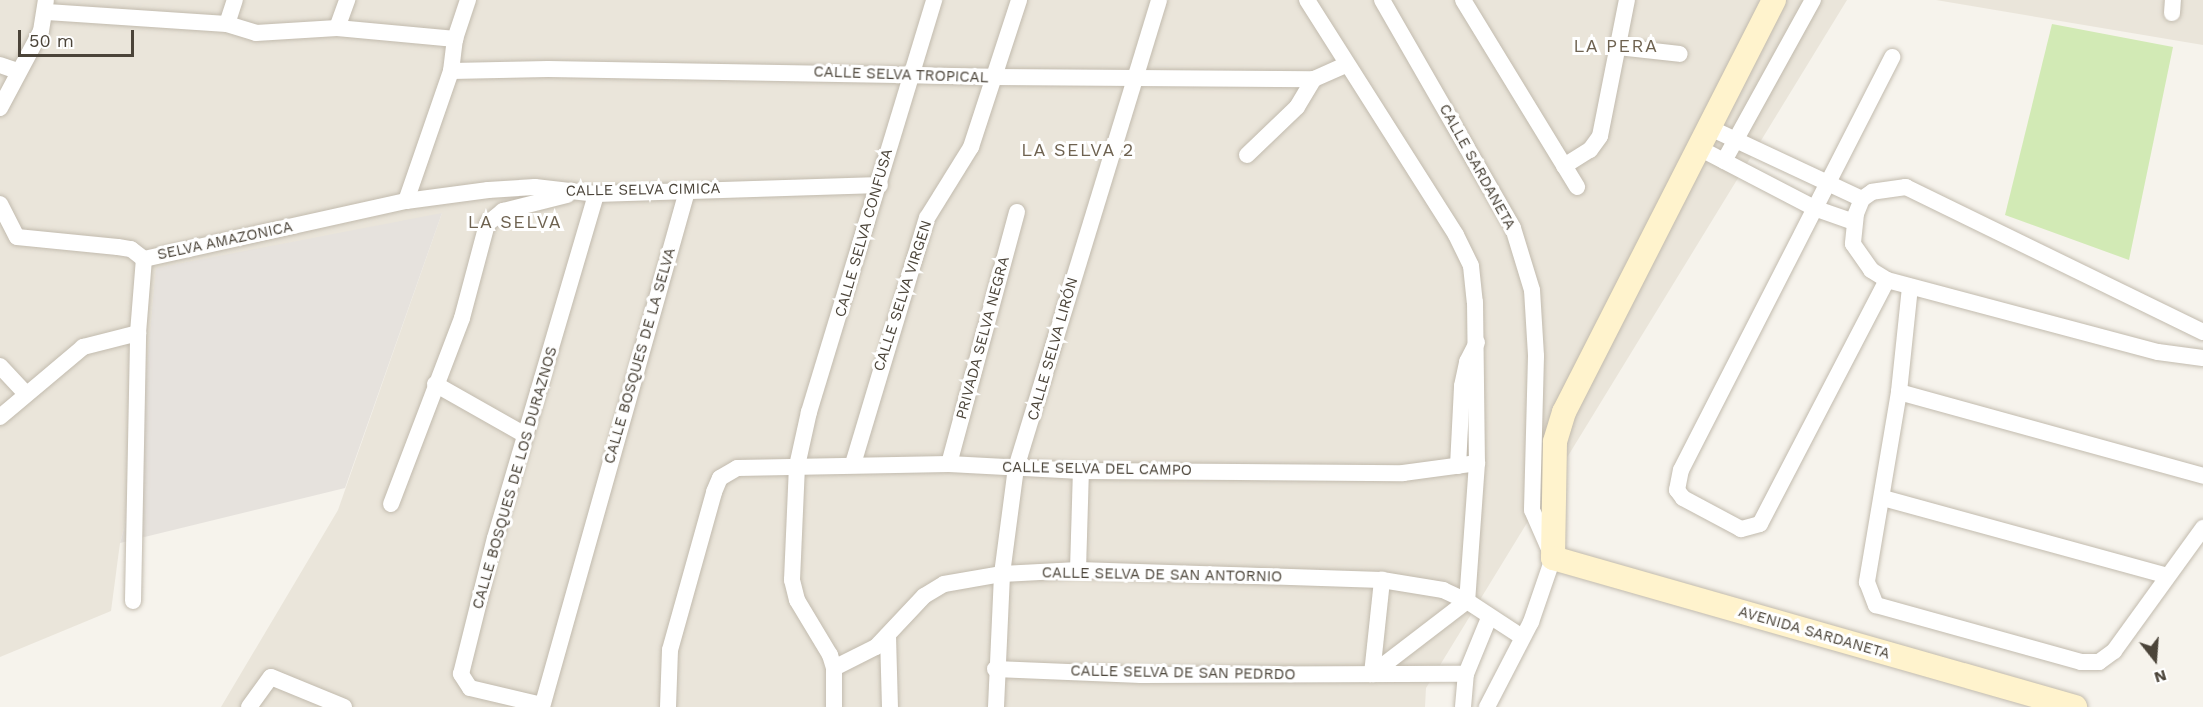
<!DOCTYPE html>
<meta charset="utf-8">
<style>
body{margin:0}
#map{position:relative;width:2203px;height:707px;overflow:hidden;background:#f6f3ec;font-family:"Work Sans",sans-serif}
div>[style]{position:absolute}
.residential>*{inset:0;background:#eae5da}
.industrial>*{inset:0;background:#e6e2dd}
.green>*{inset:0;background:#d2eab5}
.roads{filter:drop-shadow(0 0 2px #c2bbae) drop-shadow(0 0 2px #c2bbae)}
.street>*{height:16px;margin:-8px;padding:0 8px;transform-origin:8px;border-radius:8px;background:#fff}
.secondary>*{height:24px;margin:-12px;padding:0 12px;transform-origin:12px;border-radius:12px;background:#fff3cd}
span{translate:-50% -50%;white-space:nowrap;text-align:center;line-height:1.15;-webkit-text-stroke:6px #fff;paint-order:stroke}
.street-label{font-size:15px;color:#4b4439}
.quarter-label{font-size:18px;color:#6e6250;letter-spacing:1.5px}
.north{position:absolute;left:2125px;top:629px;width:60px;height:60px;-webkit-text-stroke:4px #fff;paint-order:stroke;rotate:163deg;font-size:16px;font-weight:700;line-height:24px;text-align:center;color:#4b4439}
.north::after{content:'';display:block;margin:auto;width:21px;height:27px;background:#4b4439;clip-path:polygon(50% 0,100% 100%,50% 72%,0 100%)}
.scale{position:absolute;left:18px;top:30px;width:116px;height:27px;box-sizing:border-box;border:3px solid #4b4439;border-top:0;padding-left:8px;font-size:18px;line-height:21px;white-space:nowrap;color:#4b4439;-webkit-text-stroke:4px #fff;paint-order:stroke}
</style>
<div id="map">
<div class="residential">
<i style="clip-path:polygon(0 0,1847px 0,1426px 688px,1425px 707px,221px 707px,338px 510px,442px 213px,136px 484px,120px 543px,111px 611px,0 657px)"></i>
<i style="clip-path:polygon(1936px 0,2203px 0,2203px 45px)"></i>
</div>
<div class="industrial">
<i style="clip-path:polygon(442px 213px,345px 488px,120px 543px,136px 484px,156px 268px)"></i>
</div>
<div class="green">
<i style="clip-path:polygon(2052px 24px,2173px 47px,2129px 260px,2005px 215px)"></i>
</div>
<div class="roads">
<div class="street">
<i style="left:1307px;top:0;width:278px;rotate:57.6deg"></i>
<i style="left:1456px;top:235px;width:34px;rotate:64deg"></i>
<i style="left:1471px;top:266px;width:36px;rotate:84deg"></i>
<i style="left:1475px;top:302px;width:161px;rotate:89.3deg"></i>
<i style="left:1477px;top:463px;width:138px;rotate:94.1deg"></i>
<i style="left:1467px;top:601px;width:120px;rotate:142.5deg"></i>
<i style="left:1382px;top:0;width:263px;rotate:60.1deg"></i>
<i style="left:1513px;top:228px;width:65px;rotate:73deg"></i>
<i style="left:1532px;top:290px;width:66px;rotate:86.5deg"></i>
<i style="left:1536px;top:356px;width:154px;rotate:91.5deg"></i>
<i style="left:1532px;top:510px;width:52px;rotate:66.4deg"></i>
<i style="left:1553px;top:558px;width:68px;rotate:109deg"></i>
<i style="left:1531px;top:622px;width:96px;rotate:117.4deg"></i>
<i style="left:1463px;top:0;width:219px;rotate:58.6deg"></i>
<i style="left:47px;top:12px;width:180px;rotate:3.8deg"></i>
<i style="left:227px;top:24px;width:30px;rotate:17deg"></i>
<i style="left:256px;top:33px;width:81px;rotate:-3.5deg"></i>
<i style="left:337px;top:28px;width:119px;rotate:5.3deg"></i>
<i style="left:2172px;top:13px;width:13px;rotate:-86deg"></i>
<i style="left:227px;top:24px;width:25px;rotate:-72deg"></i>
<i style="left:337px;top:28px;width:30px;rotate:-70deg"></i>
<i style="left:1618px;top:47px;width:62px;rotate:6.4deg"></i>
<i style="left:0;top:65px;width:18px;rotate:19deg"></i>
<i style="left:451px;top:71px;width:97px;rotate:-1.2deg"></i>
<i style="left:548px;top:69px;width:445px;rotate:1deg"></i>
<i style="left:993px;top:77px;width:321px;rotate:0.4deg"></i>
<i style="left:1314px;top:79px;width:36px;rotate:-24deg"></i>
<i style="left:0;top:108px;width:87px;rotate:-62deg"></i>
<i style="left:41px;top:31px;width:31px;rotate:-81deg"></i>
<i style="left:1708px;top:127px;width:170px;rotate:25.1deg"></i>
<i style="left:1697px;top:147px;width:132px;rotate:27.5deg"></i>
<i style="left:1814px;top:208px;width:42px;rotate:19.3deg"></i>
<i style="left:1247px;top:155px;width:69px;rotate:-43.8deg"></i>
<i style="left:1297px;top:107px;width:33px;rotate:-59deg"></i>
<i style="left:1724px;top:161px;width:184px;rotate:-61.1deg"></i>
<i style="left:1564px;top:166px;width:31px;rotate:-32deg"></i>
<i style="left:1590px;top:150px;width:17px;rotate:-54deg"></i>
<i style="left:1600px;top:136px;width:139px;rotate:-78.8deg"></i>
<i style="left:406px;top:201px;width:138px;rotate:-70.9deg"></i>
<i style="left:451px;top:71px;width:32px;rotate:-83deg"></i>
<i style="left:455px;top:39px;width:41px;rotate:-71.6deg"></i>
<i style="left:0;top:204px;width:37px;rotate:63deg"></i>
<i style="left:17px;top:237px;width:101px;rotate:5.7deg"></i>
<i style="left:118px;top:247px;width:13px;rotate:9deg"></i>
<i style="left:131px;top:249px;width:16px;rotate:38deg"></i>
<i style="left:144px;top:259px;width:268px;rotate:-12.5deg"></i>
<i style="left:406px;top:201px;width:83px;rotate:-7.6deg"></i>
<i style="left:488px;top:190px;width:47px;rotate:-3.7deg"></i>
<i style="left:535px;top:187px;width:61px;rotate:6.5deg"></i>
<i style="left:596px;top:194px;width:284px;rotate:-1.8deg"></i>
<i style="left:1887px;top:280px;width:275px;rotate:117.5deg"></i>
<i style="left:1760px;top:524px;width:20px;rotate:165deg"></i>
<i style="left:1741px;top:529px;width:66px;rotate:-151.9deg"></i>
<i style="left:1683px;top:498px;width:10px;rotate:-127deg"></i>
<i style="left:1677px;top:490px;width:20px;rotate:-79deg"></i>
<i style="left:1681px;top:470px;width:464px;rotate:-62.9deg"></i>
<i style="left:1910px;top:287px;width:106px;rotate:96deg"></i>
<i style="left:1899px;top:392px;width:193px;rotate:99.6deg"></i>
<i style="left:1867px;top:582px;width:25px;rotate:69deg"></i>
<i style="left:1876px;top:605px;width:213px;rotate:15.5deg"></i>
<i style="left:2081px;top:662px;width:18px"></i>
<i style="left:2099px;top:662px;width:19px;rotate:-36deg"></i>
<i style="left:2114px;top:651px;width:152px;rotate:-54.1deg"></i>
<i style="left:2203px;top:332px;width:331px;rotate:-154deg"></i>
<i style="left:1906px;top:187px;width:34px;rotate:172deg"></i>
<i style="left:1872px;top:192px;width:12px;rotate:145deg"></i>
<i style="left:1862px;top:199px;width:16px;rotate:112deg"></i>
<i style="left:1856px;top:214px;width:30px;rotate:96deg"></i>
<i style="left:1853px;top:244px;width:32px;rotate:55deg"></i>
<i style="left:1871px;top:270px;width:19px;rotate:32deg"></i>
<i style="left:1887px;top:280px;width:280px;rotate:14.9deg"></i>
<i style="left:2158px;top:352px;width:45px;rotate:7.6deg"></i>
<i style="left:0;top:366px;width:38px;rotate:47deg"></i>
<i style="left:435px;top:384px;width:103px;rotate:29.5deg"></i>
<i style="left:1899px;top:392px;width:315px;rotate:15.4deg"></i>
<i style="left:0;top:417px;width:109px;rotate:-40.1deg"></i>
<i style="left:83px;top:347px;width:57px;rotate:-14.3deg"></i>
<i style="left:853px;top:464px;width:257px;rotate:-73.3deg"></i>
<i style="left:927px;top:218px;width:84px;rotate:-58.2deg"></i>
<i style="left:971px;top:147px;width:155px;rotate:-71.9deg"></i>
<i style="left:949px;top:464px;width:261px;rotate:-74.9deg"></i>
<i style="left:1458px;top:466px;width:80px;rotate:-87.1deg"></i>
<i style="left:1462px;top:386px;width:25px;rotate:-78deg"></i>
<i style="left:1467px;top:362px;width:22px;rotate:-63deg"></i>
<i style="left:1883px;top:498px;width:295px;rotate:15.3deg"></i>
<i style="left:391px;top:504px;width:199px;rotate:-69.1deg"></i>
<i style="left:462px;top:318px;width:97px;rotate:-75.1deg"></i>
<i style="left:487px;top:224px;width:21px;rotate:-39deg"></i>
<i style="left:503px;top:211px;width:66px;rotate:-14deg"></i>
<i style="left:1078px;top:570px;width:99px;rotate:-88.3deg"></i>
<i style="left:133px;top:601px;width:268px;rotate:-88.9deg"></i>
<i style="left:138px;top:333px;width:74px;rotate:-85.4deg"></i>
<i style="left:888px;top:636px;width:71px;rotate:88.4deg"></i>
<i style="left:834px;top:668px;width:14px;rotate:-107deg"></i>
<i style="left:830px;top:655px;width:64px;rotate:-121deg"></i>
<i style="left:797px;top:600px;width:21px;rotate:-104deg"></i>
<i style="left:792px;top:580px;width:114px;rotate:-87.5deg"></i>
<i style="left:797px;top:466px;width:55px;rotate:-77.5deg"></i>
<i style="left:809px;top:412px;width:431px;rotate:-73.1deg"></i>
<i style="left:995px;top:669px;width:146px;rotate:2.4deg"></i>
<i style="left:1141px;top:675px;width:325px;rotate:-0.2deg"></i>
<i style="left:1372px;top:674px;width:95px;rotate:-83.9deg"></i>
<i style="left:542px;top:705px;width:74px;rotate:-166.7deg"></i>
<i style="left:470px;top:688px;width:17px;rotate:-123deg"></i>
<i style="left:461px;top:674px;width:140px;rotate:-76deg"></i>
<i style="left:495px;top:538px;width:359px;rotate:-73.6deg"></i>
<i style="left:249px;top:707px;width:37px;rotate:-54deg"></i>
<i style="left:271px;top:677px;width:79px;rotate:22.3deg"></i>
<i style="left:542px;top:707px;width:536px;rotate:-74.3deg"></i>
<i style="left:668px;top:707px;width:57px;rotate:-88deg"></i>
<i style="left:670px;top:650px;width:164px;rotate:-74.4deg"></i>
<i style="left:714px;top:492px;width:15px;rotate:-67deg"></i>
<i style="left:720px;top:478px;width:20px;rotate:-30deg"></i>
<i style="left:737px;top:468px;width:212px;rotate:-1.1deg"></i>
<i style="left:949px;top:464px;width:132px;rotate:3deg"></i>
<i style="left:1081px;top:471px;width:322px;rotate:0.4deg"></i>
<i style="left:1403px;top:473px;width:75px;rotate:-7.7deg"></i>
<i style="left:834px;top:707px;width:39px;rotate:-90deg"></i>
<i style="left:834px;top:668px;width:47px;rotate:-26.6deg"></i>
<i style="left:876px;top:647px;width:70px;rotate:-46.7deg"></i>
<i style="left:924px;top:596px;width:23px;rotate:-31deg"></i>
<i style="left:944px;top:584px;width:59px;rotate:-9.8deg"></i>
<i style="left:1002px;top:574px;width:76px;rotate:-3deg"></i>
<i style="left:1078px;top:570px;width:304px;rotate:1.9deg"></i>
<i style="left:1382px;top:580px;width:62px;rotate:9.3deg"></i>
<i style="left:1443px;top:590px;width:26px;rotate:25deg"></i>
<i style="left:1467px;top:601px;width:66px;rotate:33.2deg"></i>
<i style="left:996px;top:707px;width:133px;rotate:-87.4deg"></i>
<i style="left:1002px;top:574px;width:107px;rotate:-82.5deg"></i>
<i style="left:1016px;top:468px;width:489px;rotate:-73deg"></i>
<i style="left:1463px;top:707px;width:33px;rotate:-85deg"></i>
<i style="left:1466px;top:674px;width:61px;rotate:-67.7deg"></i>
</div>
<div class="secondary">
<i style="left:1774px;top:0;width:462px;rotate:117deg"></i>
<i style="left:1564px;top:412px;width:31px;rotate:107deg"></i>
<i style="left:1555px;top:442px;width:116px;rotate:91deg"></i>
<i style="left:1553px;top:558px;width:543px;rotate:15.93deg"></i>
</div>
</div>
<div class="street-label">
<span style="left:901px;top:75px;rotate:2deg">CALLE SELVA TROPICAL</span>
<span style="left:1477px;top:167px;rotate:61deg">CALLE SARDANETA</span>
<span style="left:643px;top:190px;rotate:-1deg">CALLE SELVA CIMICA</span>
<span style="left:864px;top:233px;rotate:-74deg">CALLE SELVA CONFUSA</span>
<span style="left:225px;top:241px;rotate:-12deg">SELVA AMAZONICA</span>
<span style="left:903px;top:296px;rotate:-72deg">CALLE SELVA VIRGEN</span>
<span style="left:983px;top:338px;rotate:-75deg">PRIVADA SELVA NEGRA</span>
<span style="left:1053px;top:349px;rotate:-74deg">CALLE SELVA LIRÓN</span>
<span style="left:640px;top:356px;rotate:-74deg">CALLE BOSQUES DE LA SELVA</span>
<span style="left:1097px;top:469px;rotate:1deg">CALLE SELVA DEL CAMPO</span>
<span style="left:515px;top:478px;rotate:-74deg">CALLE BOSQUES DE LOS DURAZNOS</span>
<span style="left:1162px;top:575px;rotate:1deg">CALLE SELVA DE SAN ANTORNIO</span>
<span style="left:1814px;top:633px;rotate:16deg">AVENIDA SARDANETA</span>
<span style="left:1183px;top:673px;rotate:1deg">CALLE SELVA DE SAN PEDRDO</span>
</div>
<div class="quarter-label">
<span style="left:1616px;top:46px">LA PERA</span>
<span style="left:1078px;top:150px">LA SELVA 2</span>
<span style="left:515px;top:222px">LA SELVA</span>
</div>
<div class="north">N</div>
<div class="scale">50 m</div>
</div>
